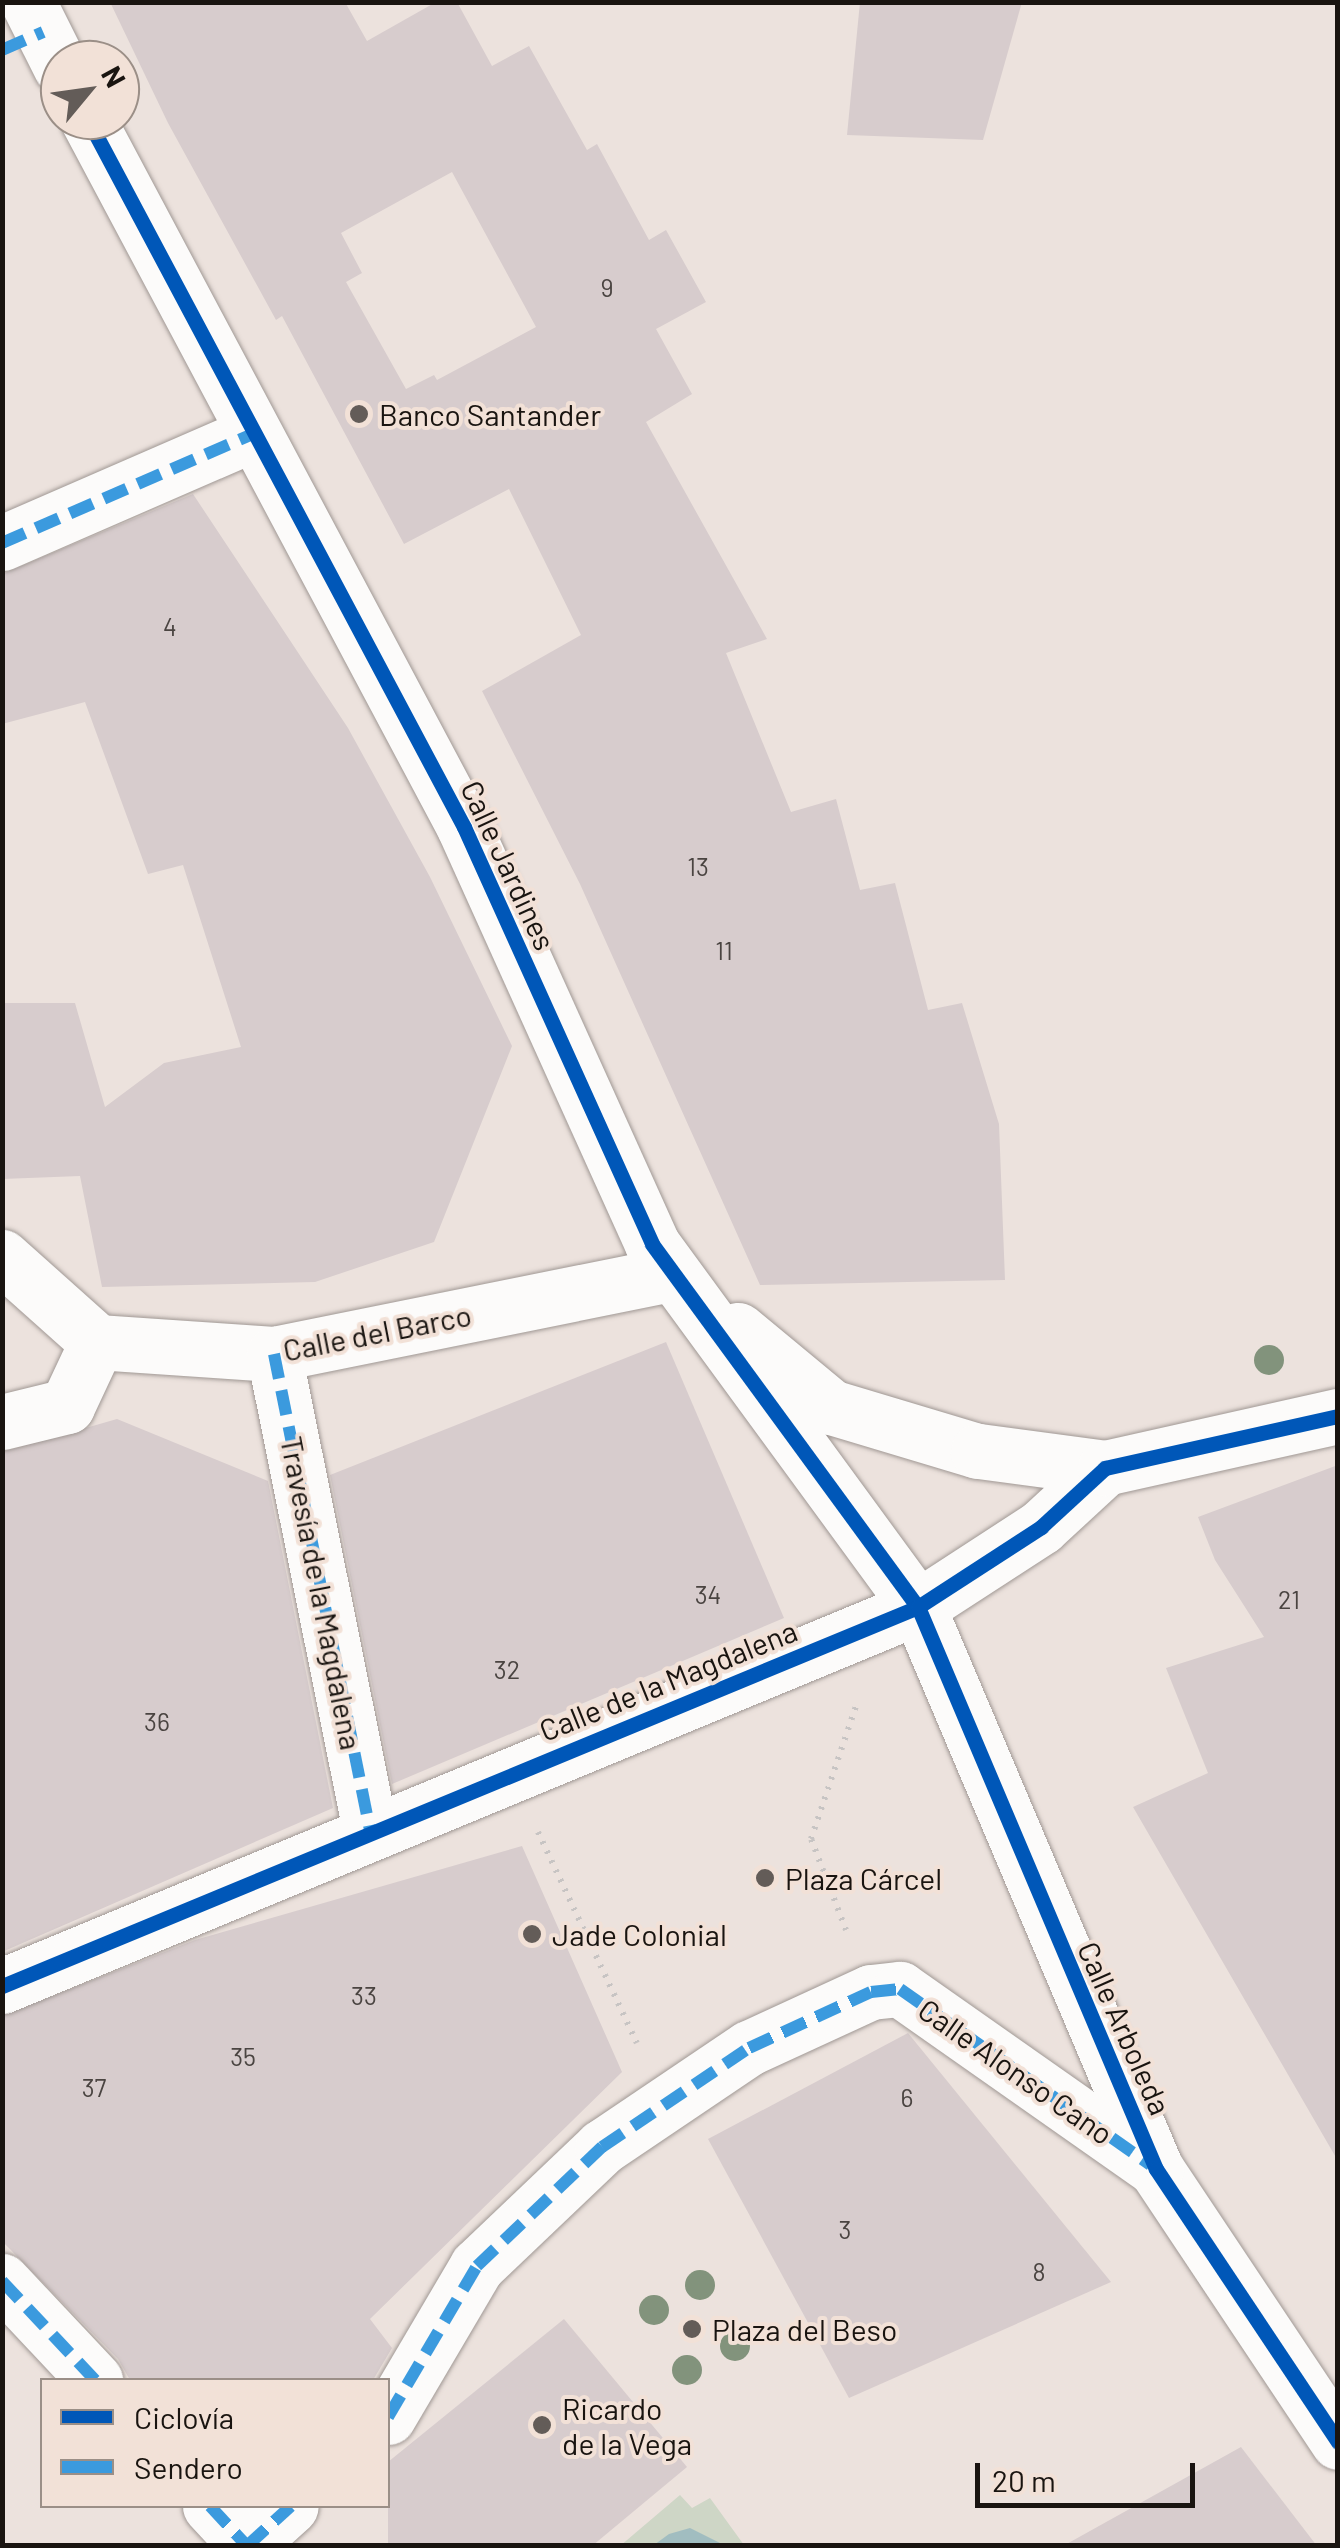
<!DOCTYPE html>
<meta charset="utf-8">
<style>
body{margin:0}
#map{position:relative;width:1340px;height:2548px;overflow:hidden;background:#ece2dd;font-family:Barlow,sans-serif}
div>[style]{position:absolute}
.green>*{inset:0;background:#ced6c6}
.water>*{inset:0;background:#a1bdc0}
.building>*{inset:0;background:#d7cccd}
.path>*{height:6px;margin-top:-3px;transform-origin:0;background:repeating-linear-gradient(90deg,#c7c4c3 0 2.5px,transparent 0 10.5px)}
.roads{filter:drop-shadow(0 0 2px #a09894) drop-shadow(0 0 2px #a09894)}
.street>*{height:55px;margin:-27.5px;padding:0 27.5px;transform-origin:27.5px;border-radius:27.5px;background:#fcfbfa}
.quiet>*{height:12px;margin-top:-6px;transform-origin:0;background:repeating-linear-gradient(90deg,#3b9ade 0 25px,transparent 0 37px)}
.cycleway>*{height:15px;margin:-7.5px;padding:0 7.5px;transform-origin:7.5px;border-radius:7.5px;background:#0057b8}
.trees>*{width:30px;height:30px;margin:-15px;border-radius:50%;background:#82937c}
.dots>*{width:28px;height:28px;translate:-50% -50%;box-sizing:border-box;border:5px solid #f2e1d7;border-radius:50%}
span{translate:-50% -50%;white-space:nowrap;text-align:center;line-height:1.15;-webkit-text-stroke:8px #f2e1d7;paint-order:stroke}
.number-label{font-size:25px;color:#4a4441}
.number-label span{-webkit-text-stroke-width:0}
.poi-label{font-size:30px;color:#191410}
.left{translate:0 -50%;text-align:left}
.street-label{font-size:30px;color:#191410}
.frame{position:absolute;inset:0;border:5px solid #191410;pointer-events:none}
.legend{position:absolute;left:40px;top:2378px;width:350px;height:130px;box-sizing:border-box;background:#f2e1d7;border:2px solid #9b8f87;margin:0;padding:12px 18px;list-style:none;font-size:30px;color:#191410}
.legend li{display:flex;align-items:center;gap:20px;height:50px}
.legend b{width:50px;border:2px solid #9b8f87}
.north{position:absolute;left:40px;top:40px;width:100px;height:100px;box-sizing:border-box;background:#f2e1d7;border:2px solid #9b8f87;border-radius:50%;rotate:61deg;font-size:28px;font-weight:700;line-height:40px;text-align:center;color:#191410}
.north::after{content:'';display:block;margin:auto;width:35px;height:45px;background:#635c58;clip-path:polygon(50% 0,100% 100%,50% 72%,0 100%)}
.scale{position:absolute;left:975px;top:2463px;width:220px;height:45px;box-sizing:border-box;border:5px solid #191410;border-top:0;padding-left:12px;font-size:30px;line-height:35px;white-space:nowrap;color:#191410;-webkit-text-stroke:8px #f2e1d7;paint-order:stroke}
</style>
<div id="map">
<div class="green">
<i style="clip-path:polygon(680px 2495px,692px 2508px,710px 2498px,744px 2545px,620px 2546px)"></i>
</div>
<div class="water">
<i style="clip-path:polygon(690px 2528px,724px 2545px,654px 2545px,669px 2534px)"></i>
</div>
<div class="building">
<i style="clip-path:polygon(evenodd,110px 2px,345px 2px,367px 41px,436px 2px,457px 2px,492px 66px,529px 46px,587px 150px,597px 144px,649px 240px,666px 230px,706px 302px,656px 329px,692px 394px,646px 422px,767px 639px,726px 653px,791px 812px,836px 799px,860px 890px,895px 883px,928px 1010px,962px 1003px,999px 1124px,1005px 1280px,760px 1285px,580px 884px,482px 691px,581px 635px,509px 489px,404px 544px,282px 316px,276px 320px,168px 123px,110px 2px,452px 172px,536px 327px,437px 380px,434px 375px,406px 389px,346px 282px,362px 273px,341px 233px,452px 172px)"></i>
<i style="clip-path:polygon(860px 2px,1022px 2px,983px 140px,847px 135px)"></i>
<i style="clip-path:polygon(193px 494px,348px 728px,430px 877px,512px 1046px,434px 1242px,315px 1282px,102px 1287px,80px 1176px,2px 1179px,2px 1003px,75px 1003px,105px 1107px,164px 1063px,241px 1047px,183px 865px,148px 874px,85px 702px,2px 724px,2px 574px)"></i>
<i style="clip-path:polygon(666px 1342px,784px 1618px,392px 1784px,330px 1475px)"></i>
<i style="clip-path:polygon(117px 1419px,268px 1481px,333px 1808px,2px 1952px,2px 1452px)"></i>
<i style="clip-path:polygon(1338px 1465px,1338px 2161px,1133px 1807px,1208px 1773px,1166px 1668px,1264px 1637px,1215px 1560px,1198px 1517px)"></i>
<i style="clip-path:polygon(522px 1846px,622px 2072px,370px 2319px,392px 2348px,373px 2380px,130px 2380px,118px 2359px,2px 2241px,2px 2016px,195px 1940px)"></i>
<i style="clip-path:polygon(908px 2033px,1111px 2282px,849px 2398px,708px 2139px)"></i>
<i style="clip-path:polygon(564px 2319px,687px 2467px,592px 2546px,388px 2546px,388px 2462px)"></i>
<i style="clip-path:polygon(1241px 2447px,1317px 2546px,1063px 2546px)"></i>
</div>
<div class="path">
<i style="left:538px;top:1832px;width:233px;rotate:64.9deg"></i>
<i style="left:846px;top:1930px;width:97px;rotate:-111deg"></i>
<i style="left:811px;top:1839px;width:140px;rotate:-71.3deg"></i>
</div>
<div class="roads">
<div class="street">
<i style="left:28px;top:2px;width:72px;rotate:63.4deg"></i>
<i style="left:88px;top:120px;width:801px;rotate:61.99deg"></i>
<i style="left:464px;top:827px;width:457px;rotate:65.7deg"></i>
<i style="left:652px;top:1244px;width:450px;rotate:53.8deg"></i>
<i style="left:918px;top:1607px;width:610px;rotate:67.05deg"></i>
<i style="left:1156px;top:2169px;width:328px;rotate:56.3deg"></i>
<i style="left:2px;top:543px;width:274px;rotate:-23.5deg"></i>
<i style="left:2px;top:1257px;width:127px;rotate:41.8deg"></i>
<i style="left:738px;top:1330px;width:121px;rotate:39.6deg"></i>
<i style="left:831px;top:1407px;width:153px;rotate:16.7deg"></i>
<i style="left:978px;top:1451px;width:128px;rotate:7.6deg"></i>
<i style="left:97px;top:1342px;width:177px;rotate:3.9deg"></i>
<i style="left:274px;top:1354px;width:404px;rotate:-11.4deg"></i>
<i style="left:274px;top:1354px;width:488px;rotate:78.6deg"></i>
<i style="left:2px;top:1422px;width:67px;rotate:-13.8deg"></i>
<i style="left:67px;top:1406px;width:71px;rotate:-64.9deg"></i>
<i style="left:2px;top:1986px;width:991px;rotate:-22.48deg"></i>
<i style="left:918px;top:1607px;width:147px;rotate:-33deg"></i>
<i style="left:1041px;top:1527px;width:87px;rotate:-42.7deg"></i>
<i style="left:1105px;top:1468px;width:239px;rotate:-12.6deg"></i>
<i style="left:2px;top:2281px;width:136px;rotate:46.8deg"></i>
<i style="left:388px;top:2417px;width:175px;rotate:-59.5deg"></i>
<i style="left:477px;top:2266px;width:173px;rotate:-43.6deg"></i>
<i style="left:602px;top:2147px;width:177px;rotate:-34deg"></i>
<i style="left:749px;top:2048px;width:134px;rotate:-24.7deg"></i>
<i style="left:871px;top:1992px;width:29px;rotate:-6deg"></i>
<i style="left:900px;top:1989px;width:313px;rotate:35.1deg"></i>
<i style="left:210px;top:2506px;width:54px;rotate:47.2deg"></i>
<i style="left:247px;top:2546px;width:59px;rotate:-42.3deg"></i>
</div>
</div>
<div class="quiet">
<i style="left:2px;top:50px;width:45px;rotate:-23.7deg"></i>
<i style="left:2px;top:543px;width:274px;rotate:-23.5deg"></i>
<i style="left:274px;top:1354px;width:488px;rotate:78.6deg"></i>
<i style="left:2px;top:2281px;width:136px;rotate:46.8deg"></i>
<i style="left:388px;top:2417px;width:175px;rotate:-59.5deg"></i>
<i style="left:477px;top:2266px;width:173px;rotate:-43.6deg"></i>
<i style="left:602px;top:2147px;width:177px;rotate:-34deg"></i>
<i style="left:749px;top:2048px;width:134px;rotate:-24.7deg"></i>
<i style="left:871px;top:1992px;width:29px;rotate:-6deg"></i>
<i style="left:900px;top:1989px;width:306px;rotate:35.1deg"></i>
<i style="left:210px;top:2506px;width:54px;rotate:47.2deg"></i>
<i style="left:247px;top:2546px;width:59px;rotate:-42.3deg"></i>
</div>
<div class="cycleway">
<i style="left:88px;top:120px;width:801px;rotate:61.99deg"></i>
<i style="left:464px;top:827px;width:457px;rotate:65.7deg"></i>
<i style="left:652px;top:1244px;width:450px;rotate:53.8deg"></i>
<i style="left:918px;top:1607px;width:610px;rotate:67.05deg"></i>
<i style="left:1156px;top:2169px;width:328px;rotate:56.3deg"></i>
<i style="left:2px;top:1986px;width:991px;rotate:-22.48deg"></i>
<i style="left:918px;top:1607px;width:147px;rotate:-33deg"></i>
<i style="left:1041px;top:1527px;width:87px;rotate:-42.7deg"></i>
<i style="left:1105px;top:1468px;width:239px;rotate:-12.6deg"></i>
</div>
<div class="trees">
<i style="left:1269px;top:1360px"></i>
<i style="left:700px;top:2285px"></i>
<i style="left:654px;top:2310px"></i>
<i style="left:735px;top:2346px"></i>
<i style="left:687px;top:2370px"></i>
</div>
<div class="dots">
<i style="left:359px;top:414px;background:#635c58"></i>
<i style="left:765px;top:1878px;background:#635c58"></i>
<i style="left:532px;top:1934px;background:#635c58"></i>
<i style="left:692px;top:2329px;background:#635c58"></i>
<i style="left:542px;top:2425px;background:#635c58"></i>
</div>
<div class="number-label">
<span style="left:607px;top:287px">9</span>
<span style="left:170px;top:626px">4</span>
<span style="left:698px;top:866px">13</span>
<span style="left:724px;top:950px">11</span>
<span style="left:708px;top:1594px">34</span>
<span style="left:1289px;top:1599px">21</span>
<span style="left:507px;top:1669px">32</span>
<span style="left:157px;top:1721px">36</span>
<span style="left:364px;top:1995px">33</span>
<span style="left:243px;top:2056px">35</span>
<span style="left:94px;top:2087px">37</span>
<span style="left:907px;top:2097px">6</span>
<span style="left:845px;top:2229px">3</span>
<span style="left:1039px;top:2271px">8</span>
</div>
<div class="poi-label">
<span class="left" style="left:379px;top:414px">Banco Santander</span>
<span class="left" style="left:785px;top:1878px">Plaza Cárcel</span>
<span class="left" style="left:552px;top:1934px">Jade Colonial</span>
<span class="left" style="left:712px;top:2329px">Plaza del Beso</span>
<span class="left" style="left:562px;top:2425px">Ricardo<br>de la Vega</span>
</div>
<div class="street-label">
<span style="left:509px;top:865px;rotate:65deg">Calle Jardines</span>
<span style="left:377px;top:1332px;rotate:-11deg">Calle del Barco</span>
<span style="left:322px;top:1593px;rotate:79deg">Travesía de la Magdalena</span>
<span style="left:668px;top:1680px;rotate:-22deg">Calle de la Magdalena</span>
<span style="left:1125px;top:2028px;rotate:66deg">Calle Arboleda</span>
<span style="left:1016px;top:2071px;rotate:35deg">Calle Alonso Cano</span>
</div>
<div class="frame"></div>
<ul class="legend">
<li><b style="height:12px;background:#0057b8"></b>Ciclovía</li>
<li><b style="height:12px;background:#3b9ade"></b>Sendero</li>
</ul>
<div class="north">N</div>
<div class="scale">20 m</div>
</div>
